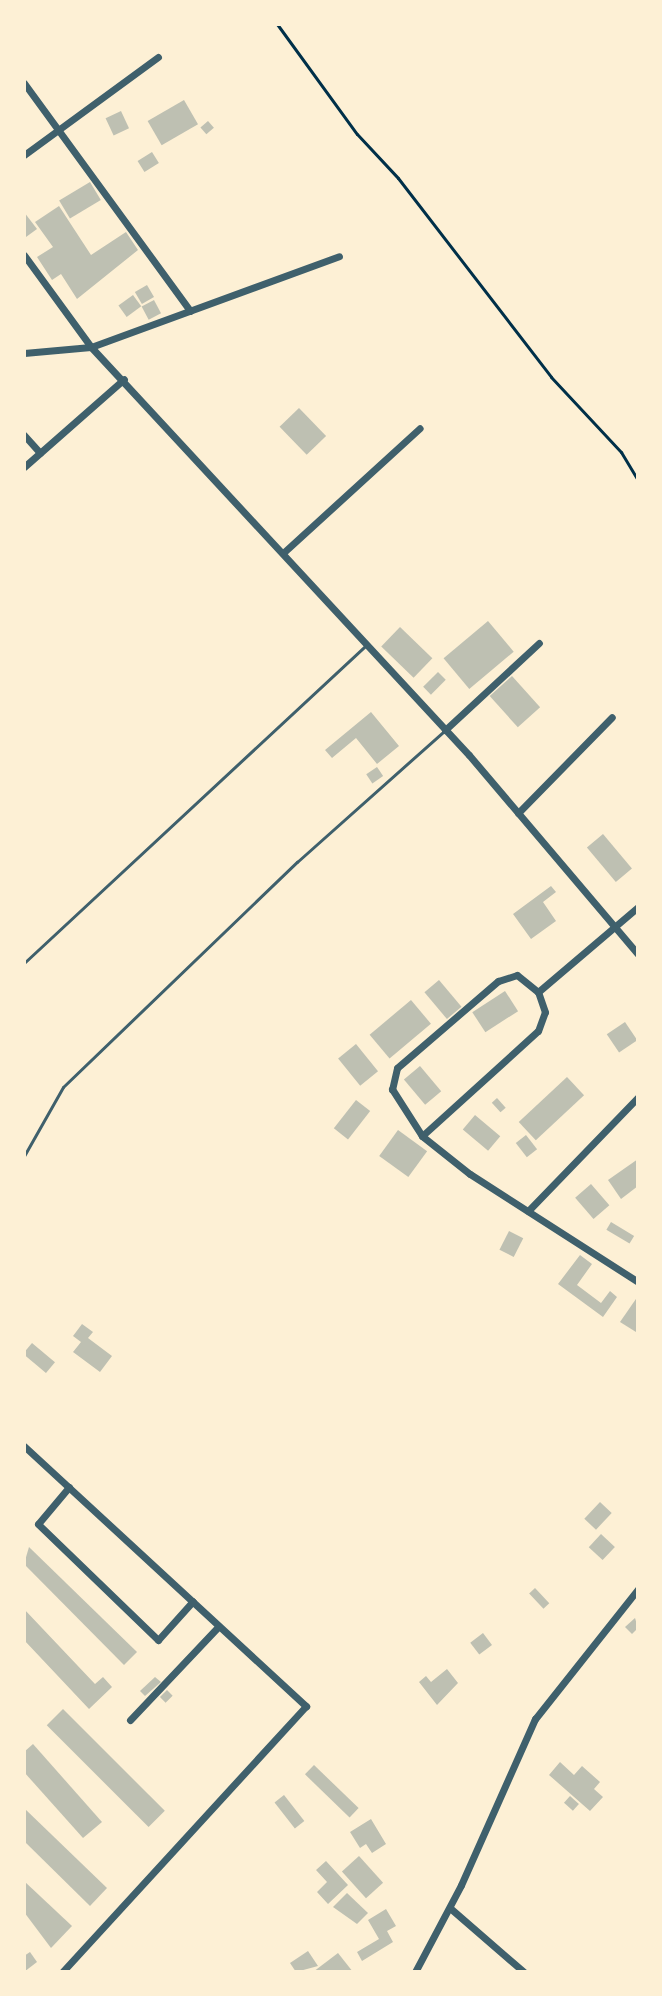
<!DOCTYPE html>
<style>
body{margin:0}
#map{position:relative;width:662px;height:1996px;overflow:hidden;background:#fdf0d5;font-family:"Asap Condensed",sans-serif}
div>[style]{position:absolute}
.building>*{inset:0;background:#bec0b2;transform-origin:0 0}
.path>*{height:3px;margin:-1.5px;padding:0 1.5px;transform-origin:1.5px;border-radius:1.5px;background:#003049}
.service>*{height:3px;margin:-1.5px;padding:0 1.5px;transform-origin:1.5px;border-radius:1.5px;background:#3f606c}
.minor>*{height:7px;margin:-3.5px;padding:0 3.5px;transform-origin:3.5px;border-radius:3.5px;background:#3f606c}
span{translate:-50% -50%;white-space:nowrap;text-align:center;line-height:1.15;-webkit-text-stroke:8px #fdf0d5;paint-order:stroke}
.frame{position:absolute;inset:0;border:26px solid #fdf0d5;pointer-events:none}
</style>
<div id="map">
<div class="building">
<i style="left:184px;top:100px;width:28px;height:42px;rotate:60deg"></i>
<i style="left:121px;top:111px;width:19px;height:17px;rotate:65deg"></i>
<i style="left:208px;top:121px;width:9px;height:10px;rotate:49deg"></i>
<i style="left:152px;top:152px;width:13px;height:17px;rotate:58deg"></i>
<i style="left:90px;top:182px;width:21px;height:36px;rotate:59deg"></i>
<i style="clip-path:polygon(59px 206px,91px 255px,126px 232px,138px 250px,77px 299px,61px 274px,52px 280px,37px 257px,53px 247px,35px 222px)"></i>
<i style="clip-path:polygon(24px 212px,37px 229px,26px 237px,24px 235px)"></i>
<i style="left:147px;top:285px;width:14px;height:14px;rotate:60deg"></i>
<i style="left:133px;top:295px;width:14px;height:18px;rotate:54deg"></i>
<i style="left:154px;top:300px;width:15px;height:14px;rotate:62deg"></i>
<i style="left:299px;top:408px;width:39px;height:27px;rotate:46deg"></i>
<i style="left:488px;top:621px;width:40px;height:58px;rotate:50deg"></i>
<i style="left:400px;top:627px;width:45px;height:27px;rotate:44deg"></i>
<i style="left:438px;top:672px;width:11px;height:21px;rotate:45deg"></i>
<i style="left:512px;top:676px;width:42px;height:30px;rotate:48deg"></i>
<i style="clip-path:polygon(371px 712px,399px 746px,377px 764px,356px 738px,332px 758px,325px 750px)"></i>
<i style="left:377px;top:767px;width:11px;height:13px;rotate:56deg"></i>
<i style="left:603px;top:834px;width:45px;height:21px;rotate:50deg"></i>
<i style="clip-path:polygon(551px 886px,556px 892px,543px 902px,556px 921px,531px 939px,513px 914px)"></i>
<i style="left:439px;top:980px;width:35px;height:19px;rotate:50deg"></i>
<i style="left:505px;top:991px;width:24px;height:39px;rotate:57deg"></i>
<i style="left:411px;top:1000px;width:31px;height:54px;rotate:50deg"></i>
<i style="left:625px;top:1022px;width:22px;height:22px;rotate:56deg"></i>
<i style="left:356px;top:1044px;width:35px;height:23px;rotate:51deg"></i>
<i style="left:420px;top:1066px;width:33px;height:21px;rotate:50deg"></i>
<i style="left:567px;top:1077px;width:25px;height:66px;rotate:47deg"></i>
<i style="left:497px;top:1098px;width:13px;height:7px;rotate:48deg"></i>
<i style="left:356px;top:1100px;width:18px;height:36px;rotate:38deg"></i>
<i style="left:475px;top:1115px;width:33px;height:19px;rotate:40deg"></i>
<i style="left:398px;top:1130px;width:36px;height:32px;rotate:36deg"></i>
<i style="left:526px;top:1135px;width:18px;height:13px;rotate:52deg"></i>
<i style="clip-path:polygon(638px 1159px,638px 1186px,621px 1199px,608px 1180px)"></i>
<i style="left:591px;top:1184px;width:28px;height:21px;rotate:49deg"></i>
<i style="left:611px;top:1222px;width:27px;height:9px;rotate:31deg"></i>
<i style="left:509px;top:1231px;width:16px;height:21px;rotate:27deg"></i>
<i style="clip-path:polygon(580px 1255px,592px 1264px,577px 1285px,601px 1303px,610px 1291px,617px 1297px,603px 1317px,558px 1284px)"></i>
<i style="clip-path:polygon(638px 1296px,638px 1329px,636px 1332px,620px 1322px)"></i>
<i style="clip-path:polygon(82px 1324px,93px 1332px,88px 1338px,112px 1356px,100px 1372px,73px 1352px,81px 1342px,73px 1336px)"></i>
<i style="left:32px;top:1343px;width:30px;height:14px;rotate:40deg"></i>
<i style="left:600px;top:1502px;width:16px;height:23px;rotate:43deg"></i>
<i style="left:601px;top:1534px;width:19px;height:18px;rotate:43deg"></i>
<i style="clip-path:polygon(29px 1547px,137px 1652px,124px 1665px,24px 1564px)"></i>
<i style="left:535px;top:1588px;width:21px;height:8px;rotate:47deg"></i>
<i style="clip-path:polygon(24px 1609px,95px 1684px,103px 1677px,112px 1687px,89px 1709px,24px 1640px)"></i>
<i style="clip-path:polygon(635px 1618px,638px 1628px,632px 1634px,625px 1627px)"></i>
<i style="left:483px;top:1633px;width:15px;height:16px;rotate:53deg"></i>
<i style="clip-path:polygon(447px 1669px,458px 1683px,437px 1705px,419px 1682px,426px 1676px,431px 1682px)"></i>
<i style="clip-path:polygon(155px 1677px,161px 1682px,145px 1696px,140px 1691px)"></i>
<i style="left:167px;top:1690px;width:8px;height:10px;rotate:45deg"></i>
<i style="left:63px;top:1709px;width:144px;height:23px;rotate:45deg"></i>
<i style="clip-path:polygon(33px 1744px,102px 1822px,83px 1838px,24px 1772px,24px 1752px)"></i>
<i style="clip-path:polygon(560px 1762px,574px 1775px,582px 1766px,600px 1782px,594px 1789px,603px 1797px,590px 1811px,549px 1775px)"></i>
<i style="left:314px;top:1765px;width:62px;height:13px;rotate:44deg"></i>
<i style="left:284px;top:1795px;width:33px;height:12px;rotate:52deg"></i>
<i style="left:570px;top:1796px;width:12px;height:9px;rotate:42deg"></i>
<i style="clip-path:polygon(24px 1808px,107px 1888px,90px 1906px,24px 1841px)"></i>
<i style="clip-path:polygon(371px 1819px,386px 1844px,372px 1853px,366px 1844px,360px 1848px,350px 1832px)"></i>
<i style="left:359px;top:1856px;width:36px;height:23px;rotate:48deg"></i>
<i style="clip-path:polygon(326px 1861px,348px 1885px,328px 1904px,317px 1892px,327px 1882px,316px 1870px)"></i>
<i style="clip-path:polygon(24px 1881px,72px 1926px,51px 1948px,24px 1912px)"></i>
<i style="clip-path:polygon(347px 1893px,368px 1913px,357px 1924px,333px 1907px)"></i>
<i style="clip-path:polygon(386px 1909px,396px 1926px,387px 1931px,393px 1942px,362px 1961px,357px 1952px,379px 1939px,368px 1920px)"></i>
<i style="clip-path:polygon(308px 1951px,318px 1966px,296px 1972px,290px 1963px)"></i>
<i style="clip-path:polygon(30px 1952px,37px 1962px,24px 1972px,24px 1956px)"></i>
<i style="clip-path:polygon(338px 1953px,353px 1972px,313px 1972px)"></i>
</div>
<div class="path">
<i style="left:277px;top:24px;width:136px;rotate:54deg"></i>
<i style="left:357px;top:134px;width:60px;rotate:47deg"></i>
<i style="left:398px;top:178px;width:251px;rotate:52.4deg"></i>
<i style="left:551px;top:377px;width:103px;rotate:47deg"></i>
<i style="left:621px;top:452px;width:33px;rotate:59deg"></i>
</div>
<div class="service">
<i style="left:24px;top:963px;width:467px;rotate:-42.9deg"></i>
<i style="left:24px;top:1156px;width:79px;rotate:-60.5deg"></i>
<i style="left:63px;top:1087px;width:325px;rotate:-43.9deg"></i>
<i style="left:297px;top:862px;width:198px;rotate:-41.7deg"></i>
</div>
<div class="minor">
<i style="left:24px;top:83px;width:282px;rotate:53.9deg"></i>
<i style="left:24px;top:155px;width:166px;rotate:-36.2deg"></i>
<i style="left:24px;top:255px;width:114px;rotate:53.9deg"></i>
<i style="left:91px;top:347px;width:556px;rotate:47.19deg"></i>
<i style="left:469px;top:755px;width:261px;rotate:49.7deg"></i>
<i style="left:24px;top:353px;width:67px;rotate:-5.1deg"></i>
<i style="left:91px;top:347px;width:264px;rotate:-20.1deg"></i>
<i style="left:24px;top:435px;width:24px;rotate:48deg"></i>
<i style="left:24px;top:467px;width:133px;rotate:-41.3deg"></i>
<i style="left:283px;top:553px;width:185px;rotate:-42.4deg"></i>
<i style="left:445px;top:730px;width:128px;rotate:-42.8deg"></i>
<i style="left:518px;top:813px;width:134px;rotate:-45.6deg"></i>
<i style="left:538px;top:992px;width:27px;rotate:-141deg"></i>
<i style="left:517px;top:975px;width:20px;rotate:162deg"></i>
<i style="left:498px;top:981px;width:133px;rotate:139.3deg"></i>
<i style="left:397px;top:1068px;width:22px;rotate:103deg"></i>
<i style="left:392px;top:1089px;width:56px;rotate:57.4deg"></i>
<i style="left:422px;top:1136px;width:61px;rotate:38.4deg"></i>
<i style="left:470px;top:1174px;width:200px;rotate:32.7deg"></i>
<i style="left:422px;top:1136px;width:156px;rotate:-42.2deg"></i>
<i style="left:538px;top:1031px;width:20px;rotate:-70deg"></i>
<i style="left:545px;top:1012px;width:21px;rotate:-109deg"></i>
<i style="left:538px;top:992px;width:131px;rotate:-40.4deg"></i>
<i style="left:528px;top:1211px;width:158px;rotate:-46deg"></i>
<i style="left:24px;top:1446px;width:384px;rotate:42.7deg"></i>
<i style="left:306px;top:1706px;width:361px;rotate:132.5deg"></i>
<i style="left:69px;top:1487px;width:48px;rotate:130deg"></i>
<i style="left:38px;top:1524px;width:167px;rotate:44deg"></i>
<i style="left:158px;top:1640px;width:52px;rotate:-48.1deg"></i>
<i style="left:130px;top:1720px;width:129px;rotate:-46.6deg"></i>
<i style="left:450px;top:1908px;width:98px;rotate:40.9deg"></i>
<i style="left:415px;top:1972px;width:98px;rotate:-62.1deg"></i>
<i style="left:461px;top:1885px;width:182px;rotate:-66deg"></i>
<i style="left:535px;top:1719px;width:166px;rotate:-51.6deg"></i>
</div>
<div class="frame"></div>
</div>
